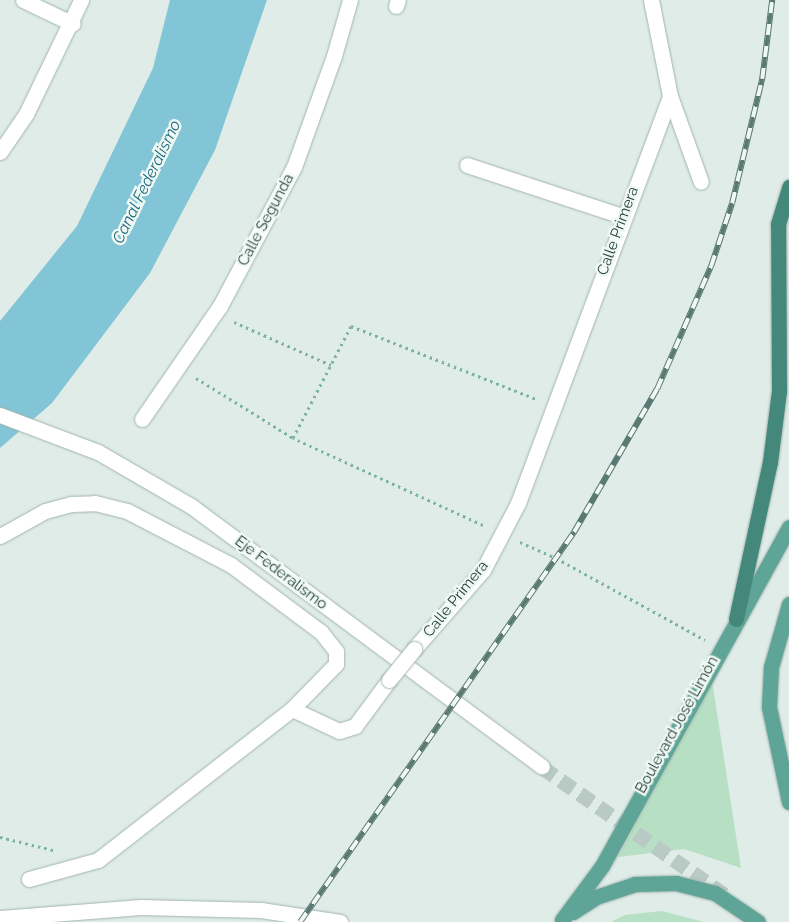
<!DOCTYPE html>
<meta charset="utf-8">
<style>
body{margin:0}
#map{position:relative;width:789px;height:922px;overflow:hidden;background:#dfece7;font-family:Raleway,sans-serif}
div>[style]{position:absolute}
.green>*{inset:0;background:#b6dfc3}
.water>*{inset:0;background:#82c5d6}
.secondary-tunnel>*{height:15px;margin-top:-7.5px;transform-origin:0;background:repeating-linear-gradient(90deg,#b9c9c4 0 15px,transparent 0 23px)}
.path>*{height:3px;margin-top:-1.5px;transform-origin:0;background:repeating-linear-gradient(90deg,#7cb2a4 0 2.5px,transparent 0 6.5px)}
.roads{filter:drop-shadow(0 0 1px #a2b4ae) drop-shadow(0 0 1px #a2b4ae)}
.service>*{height:15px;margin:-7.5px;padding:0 7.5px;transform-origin:7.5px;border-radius:7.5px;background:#fff}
.minor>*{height:15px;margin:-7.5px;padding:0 7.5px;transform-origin:7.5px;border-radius:7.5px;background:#fff}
.secondary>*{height:15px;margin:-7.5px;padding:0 7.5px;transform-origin:7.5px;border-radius:7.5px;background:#fff}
.primary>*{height:15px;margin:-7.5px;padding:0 7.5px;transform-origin:7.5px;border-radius:7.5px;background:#5fa597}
.trunk>*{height:15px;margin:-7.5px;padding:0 7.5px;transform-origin:7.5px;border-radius:7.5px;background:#44887c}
.rail>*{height:5.5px;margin-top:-2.75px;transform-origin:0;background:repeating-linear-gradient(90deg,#f0f8f4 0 11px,#597972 0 22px);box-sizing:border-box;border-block:1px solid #597972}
.bridges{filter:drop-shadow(0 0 1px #a2b4ae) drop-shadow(0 0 1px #a2b4ae)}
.minor-bridge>*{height:15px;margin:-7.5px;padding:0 7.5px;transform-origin:7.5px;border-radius:7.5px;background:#fff}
span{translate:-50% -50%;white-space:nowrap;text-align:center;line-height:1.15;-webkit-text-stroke:5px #f0f8f4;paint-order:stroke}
.street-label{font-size:15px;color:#1f3d36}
.water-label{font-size:16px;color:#14677e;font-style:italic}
</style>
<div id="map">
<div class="green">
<i style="clip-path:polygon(712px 681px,741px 868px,684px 849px,618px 857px)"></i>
<i style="clip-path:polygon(662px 911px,704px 922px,611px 922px,625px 915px)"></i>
</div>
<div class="water">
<i style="clip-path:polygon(170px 0,267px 0,215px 150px,150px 273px,52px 403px,0 448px,0 321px,77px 226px,153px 68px)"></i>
</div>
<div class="secondary-tunnel">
<i style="left:542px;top:767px;width:223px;rotate:35deg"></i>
</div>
<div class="path">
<i style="left:234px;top:322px;width:106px;rotate:23.9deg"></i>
<i style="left:196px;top:378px;width:114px;rotate:31.7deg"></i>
<i style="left:483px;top:525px;width:209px;rotate:-155.4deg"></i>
<i style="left:293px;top:438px;width:126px;rotate:-62.6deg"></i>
<i style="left:351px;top:326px;width:199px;rotate:21.5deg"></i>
<i style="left:520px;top:542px;width:39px;rotate:24deg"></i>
<i style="left:556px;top:558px;width:170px;rotate:28.8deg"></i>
<i style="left:0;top:837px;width:55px;rotate:13.8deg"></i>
</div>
<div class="roads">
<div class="service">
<i style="left:23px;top:0;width:55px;rotate:25.6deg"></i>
<i style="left:396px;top:6px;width:6px;rotate:-72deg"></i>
</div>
<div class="minor">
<i style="left:651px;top:0;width:98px;rotate:78.8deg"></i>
<i style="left:670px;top:96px;width:91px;rotate:70.2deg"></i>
<i style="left:467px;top:165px;width:163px;rotate:18.2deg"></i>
<i style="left:142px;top:419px;width:137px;rotate:-55.4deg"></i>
<i style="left:220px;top:306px;width:157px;rotate:-62deg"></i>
<i style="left:294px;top:167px;width:118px;rotate:-70.2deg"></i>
<i style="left:334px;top:56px;width:58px;rotate:-74.1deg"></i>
<i style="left:0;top:536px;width:51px;rotate:-29.1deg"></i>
<i style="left:45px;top:511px;width:27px;rotate:-15deg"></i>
<i style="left:71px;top:504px;width:24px;rotate:-2deg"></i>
<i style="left:95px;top:503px;width:33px;rotate:14deg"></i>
<i style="left:127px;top:511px;width:117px;rotate:27.4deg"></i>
<i style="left:231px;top:565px;width:112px;rotate:36.7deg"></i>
<i style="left:321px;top:632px;width:24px;rotate:52deg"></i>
<i style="left:336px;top:651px;width:13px;rotate:90deg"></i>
<i style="left:336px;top:664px;width:63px;rotate:134.4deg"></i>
<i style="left:414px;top:649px;width:105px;rotate:-48.9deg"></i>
<i style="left:483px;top:570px;width:76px;rotate:-62.4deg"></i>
<i style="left:518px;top:503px;width:434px;rotate:-69.5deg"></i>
<i style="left:29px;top:879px;width:72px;rotate:-15.4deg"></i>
<i style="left:98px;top:860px;width:246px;rotate:-37.9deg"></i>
<i style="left:292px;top:709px;width:52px;rotate:25.1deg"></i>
<i style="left:339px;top:731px;width:17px;rotate:-17deg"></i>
<i style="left:355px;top:726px;width:57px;rotate:-53.5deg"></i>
</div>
<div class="secondary">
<i style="left:0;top:152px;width:46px;rotate:-55.6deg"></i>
<i style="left:26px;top:114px;width:127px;rotate:-64.2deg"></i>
<i style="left:0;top:415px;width:105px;rotate:20.7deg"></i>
<i style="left:98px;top:452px;width:108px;rotate:30.1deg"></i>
<i style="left:191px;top:506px;width:437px;rotate:36.6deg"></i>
<i style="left:0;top:918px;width:141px;rotate:-4.5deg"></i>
<i style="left:141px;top:907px;width:120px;rotate:1.4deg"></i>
<i style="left:261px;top:910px;width:80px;rotate:8.6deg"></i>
</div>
<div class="primary">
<i style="left:789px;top:604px;width:66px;rotate:105.9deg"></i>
<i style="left:771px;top:667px;width:40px;rotate:92.9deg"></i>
<i style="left:769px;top:707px;width:97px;rotate:78.1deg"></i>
<i style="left:573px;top:912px;width:27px;rotate:-33deg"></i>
<i style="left:596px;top:897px;width:41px;rotate:-18.4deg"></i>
<i style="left:635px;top:884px;width:41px;rotate:-1.4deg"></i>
<i style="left:676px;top:883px;width:40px;rotate:14.4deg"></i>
<i style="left:715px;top:893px;width:52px;rotate:34deg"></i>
<i style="left:562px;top:920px;width:67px;rotate:-53.5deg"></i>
<i style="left:602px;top:866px;width:387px;rotate:-61.1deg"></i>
</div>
<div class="trunk">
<i style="left:736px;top:619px;width:161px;rotate:-77.8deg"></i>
<i style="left:770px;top:462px;width:72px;rotate:-82.8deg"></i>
<i style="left:779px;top:391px;width:167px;rotate:-90.3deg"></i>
<i style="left:778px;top:224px;width:39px;rotate:-73deg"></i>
</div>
</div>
<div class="rail">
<i style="left:300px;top:922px;width:477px;rotate:-54.9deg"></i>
<i style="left:574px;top:532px;width:165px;rotate:-59.9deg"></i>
<i style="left:657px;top:389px;width:134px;rotate:-66.3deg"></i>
<i style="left:711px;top:266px;width:66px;rotate:-71.6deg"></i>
<i style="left:732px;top:203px;width:128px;rotate:-76.4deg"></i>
<i style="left:762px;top:79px;width:80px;rotate:-82.8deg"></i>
</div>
<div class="bridges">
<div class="minor-bridge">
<i style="left:389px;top:680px;width:40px;rotate:-51deg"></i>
</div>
</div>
<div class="street-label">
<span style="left:266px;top:220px;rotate:-62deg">Calle Segunda</span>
<span style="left:618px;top:231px;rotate:-70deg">Calle Primera</span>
<span style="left:281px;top:573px;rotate:37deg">Eje Federalismo</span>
<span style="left:456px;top:599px;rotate:-51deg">Calle Primera</span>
<span style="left:677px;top:725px;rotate:-61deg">Boulevard José Limón</span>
</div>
<div class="water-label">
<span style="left:147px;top:182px;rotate:-64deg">Canal Federalismo</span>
</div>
</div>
